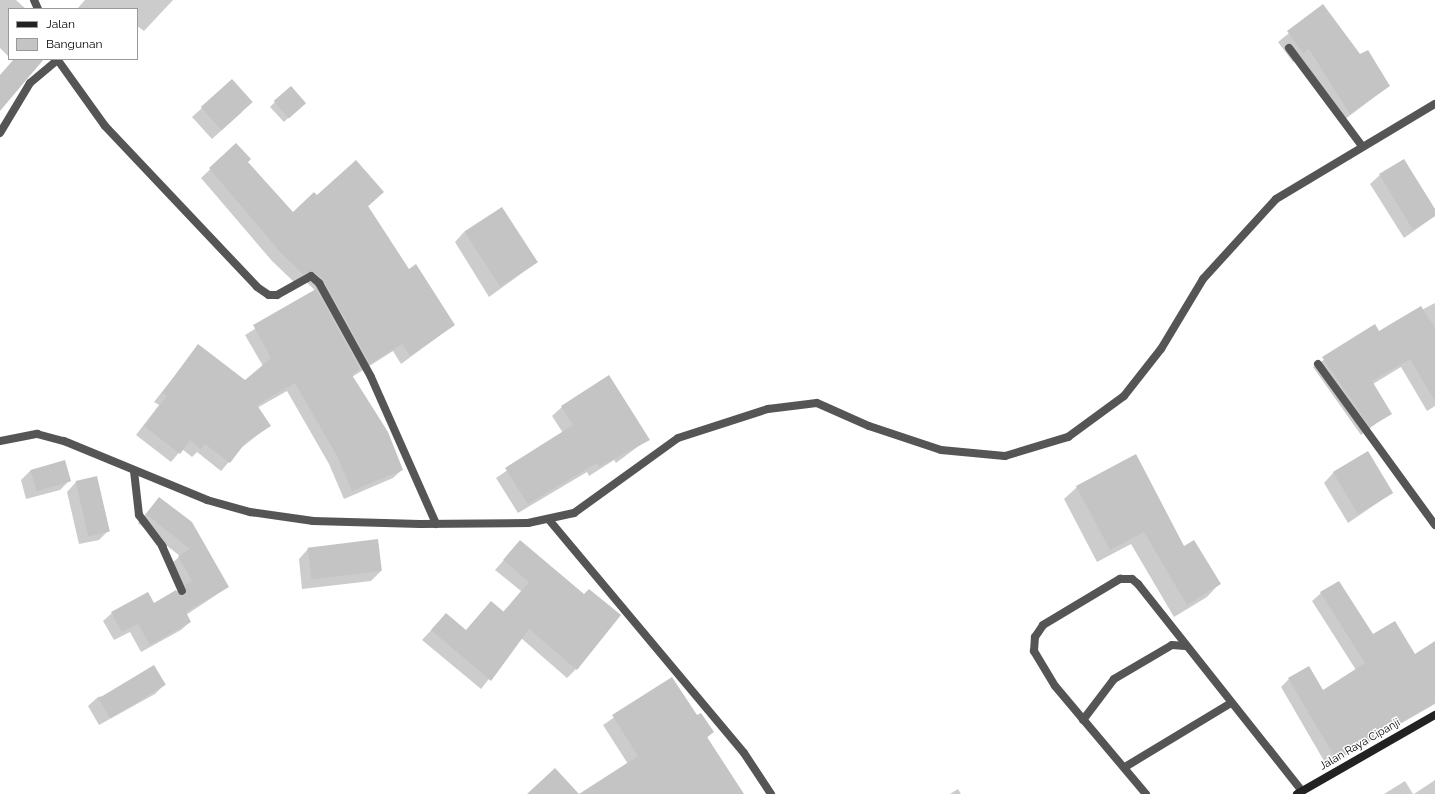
<!DOCTYPE html>
<style>
body{margin:0}
#map{position:relative;width:1435px;height:794px;overflow:hidden;background:#fff;font-family:Raleway,sans-serif}
div>[style]{position:absolute}
.shadow>*{inset:0;background:#0003}
.building>*{inset:0;background:#c4c4c4;transform-origin:0 0}
.lane>*{height:8px;margin:-4px;padding:0 4px;transform-origin:4px;border-radius:4px;background:#555}
.street>*{height:8px;margin:-4px;padding:0 4px;transform-origin:4px;border-radius:4px;background:#555}
.secondary>*{height:8px;margin:-4px;padding:0 4px;transform-origin:4px;border-radius:4px;background:#222}
span{translate:-50% -50%;white-space:nowrap;text-align:center;line-height:1.15;-webkit-text-stroke:3px #fff;paint-order:stroke}
.street-label{font-size:11px;color:#000}
.legend{position:absolute;left:8px;top:8px;width:130px;height:52px;box-sizing:border-box;background:#fff;border:1px solid #999;margin:0;padding:5px 7px;list-style:none;font-size:12px;color:#000}
.legend li{display:flex;align-items:center;gap:8px;height:20px}
.legend b{width:20px;border:1px solid #999}
</style>
<div id="map">
<div class="shadow">
<i style="clip-path:polygon(0 0,16px 0,26px 9px,9px 9px,8px 56px,0 48px)"></i>
<i style="clip-path:polygon(85px 0,173px 0,144px 31px,137px 26px,137px 9px,77px 9px)"></i>
<i style="clip-path:polygon(1323px 6px,1360px 56px,1389px 86px,1340px 123px,1299px 58px,1293px 62px,1278px 42px)"></i>
<i style="clip-path:polygon(275px 102px,300px 107px,284px 122px,270px 107px)"></i>
<i style="clip-path:polygon(202px 108px,242px 112px,212px 139px,192px 117px)"></i>
<i style="clip-path:polygon(236px 145px,246px 162px,293px 213px,317px 197px,375px 200px,367px 207px,409px 271px,454px 325px,401px 364px,393px 351px,352px 377px,402px 470px,393px 478px,344px 499px,329px 464px,287px 391px,257px 408px,269px 426px,241px 448px,221px 471px,197px 452px,192px 457px,182px 449px,171px 462px,136px 435px,159px 405px,154px 402px,198px 346px,245px 381px,263px 366px,245px 335px,316px 291px,303px 279px,294px 282px,272px 261px,201px 178px)"></i>
<i style="clip-path:polygon(1380px 175px,1435px 211px,1435px 216px,1404px 238px,1370px 184px)"></i>
<i style="clip-path:polygon(464px 232px,537px 262px,489px 297px,455px 242px)"></i>
<i style="clip-path:polygon(1435px 303px,1435px 406px,1427px 411px,1401px 367px,1373px 384px,1390px 413px,1361px 435px,1313px 367px,1375px 326px,1379px 332px)"></i>
<i style="clip-path:polygon(562px 407px,648px 439px,616px 463px,614px 460px,589px 476px,587px 472px,518px 513px,496px 478px,563px 433px,552px 416px)"></i>
<i style="clip-path:polygon(31px 470px,70px 480px,60px 490px,26px 499px,21px 480px)"></i>
<i style="clip-path:polygon(1333px 473px,1392px 493px,1348px 523px,1324px 483px)"></i>
<i style="clip-path:polygon(97px 479px,109px 530px,99px 540px,79px 544px,67px 492px,76px 482px)"></i>
<i style="clip-path:polygon(1077px 487px,1184px 547px,1219px 584px,1207px 597px,1174px 617px,1131px 544px,1097px 562px,1064px 499px)"></i>
<i style="clip-path:polygon(159px 498px,228px 587px,186px 615px,190px 622px,181px 630px,141px 652px,130px 632px,114px 640px,103px 621px,112px 613px,153px 604px,183px 588px,170px 565px,180px 556px,138px 523px)"></i>
<i style="clip-path:polygon(520px 542px,576px 669px,567px 678px,521px 638px,481px 689px,422px 640px,446px 614px,466px 631px,503px 612px,521px 591px,495px 570px)"></i>
<i style="clip-path:polygon(308px 549px,381px 571px,371px 581px,302px 589px,299px 559px)"></i>
<i style="clip-path:polygon(1321px 593px,1373px 635px,1414px 655px,1435px 642px,1435px 704px,1327px 766px,1281px 687px,1289px 679px,1323px 691px,1356px 670px,1312px 601px)"></i>
<i style="clip-path:polygon(672px 678px,697px 717px,712px 732px,707px 738px,736px 794px,591px 794px,628px 764px,603px 725px)"></i>
<i style="clip-path:polygon(164px 685px,155px 694px,99px 725px,88px 706px,98px 697px)"></i>
<i style="clip-path:polygon(1435px 780px,1435px 794px,1414px 794px)"></i>
<i style="clip-path:polygon(1405px 781px,1413px 794px,1384px 794px)"></i>
<i style="clip-path:polygon(958px 789px,961px 794px,950px 794px)"></i>
</div>
<div class="building">
<i style="clip-path:polygon(1323px 4px,1360px 54px,1368px 50px,1390px 86px,1350px 114px,1309px 49px,1303px 53px,1287px 31px)"></i>
<i style="clip-path:polygon(14px 59px,44px 59px,0 111px,0 75px)"></i>
<i style="left:232px;top:79px;width:31px;height:42px;rotate:48deg"></i>
<i style="left:291px;top:86px;width:23px;height:23px;rotate:49deg"></i>
<i style="clip-path:polygon(236px 143px,251px 159px,248px 162px,293px 212px,314px 192px,317px 195px,356px 160px,384px 192px,368px 206px,409px 269px,416px 264px,455px 325px,410px 356px,402px 344px,370px 364px,323px 279px,312px 271px,303px 274px,280px 252px,209px 168px)"></i>
<i style="clip-path:polygon(1404px 159px,1435px 209px,1435px 216px,1413px 230px,1379px 174px)"></i>
<i style="left:502px;top:207px;width:66px;height:45px;rotate:57deg"></i>
<i style="clip-path:polygon(316px 289px,360px 369px,352px 375px,388px 432px,403px 470px,352px 491px,337px 456px,295px 383px,257px 405px,271px 426px,246px 442px,230px 463px,205px 444px,201px 449px,190px 440px,180px 454px,144px 426px,167px 396px,162px 393px,198px 344px,245px 380px,271px 358px,253px 325px)"></i>
<i style="clip-path:polygon(1421px 306px,1435px 328px,1435px 401px,1410px 359px,1372px 381px,1392px 414px,1370px 427px,1322px 357px,1375px 324px,1379px 331px)"></i>
<i style="clip-path:polygon(609px 375px,650px 440px,599px 467px,597px 463px,528px 504px,505px 468px,573px 425px,561px 406px)"></i>
<i style="left:1368px;top:451px;width:49px;height:41px;rotate:59deg"></i>
<i style="clip-path:polygon(1136px 454px,1184px 546px,1194px 540px,1221px 584px,1187px 605px,1144px 532px,1110px 550px,1076px 486px)"></i>
<i style="left:65px;top:460px;width:22px;height:36px;rotate:74deg"></i>
<i style="left:97px;top:476px;width:57px;height:22px;rotate:77deg"></i>
<i style="clip-path:polygon(159px 497px,192px 522px,229px 587px,186px 612px,191px 622px,150px 645px,138px 624px,122px 632px,111px 612px,148px 592px,154px 603px,176px 590px,181px 596px,187px 594px,185px 585px,192px 581px,178px 556px,190px 549px,146px 514px)"></i>
<i style="left:378px;top:539px;width:32px;height:71px;rotate:83deg"></i>
<i style="clip-path:polygon(520px 540px,584px 594px,589px 589px,621px 615px,577px 670px,529px 629px,491px 681px,431px 630px,446px 613px,466px 630px,491px 601px,504px 612px,529px 582px,503px 560px)"></i>
<i style="clip-path:polygon(1339px 581px,1373px 634px,1395px 621px,1415px 654px,1435px 641px,1435px 703px,1336px 759px,1288px 678px,1309px 666px,1323px 690px,1365px 663px,1320px 592px)"></i>
<i style="left:154px;top:665px;width:23px;height:65px;rotate:59deg"></i>
<i style="clip-path:polygon(672px 677px,697px 715px,701px 713px,714px 732px,707px 737px,744px 794px,527px 794px,555px 768px,579px 794px,638px 756px,612px 715px)"></i>
</div>
<div class="lane">
<i style="left:1083px;top:720px;width:51px;rotate:-52.9deg"></i>
<i style="left:1114px;top:679px;width:67px;rotate:-30.4deg"></i>
<i style="left:1172px;top:645px;width:13px;rotate:4deg"></i>
<i style="left:1125px;top:767px;width:124px;rotate:-31.1deg"></i>
<i style="left:1146px;top:794px;width:141px;rotate:-130.1deg"></i>
<i style="left:1055px;top:686px;width:41px;rotate:-121deg"></i>
<i style="left:1034px;top:651px;width:14px;rotate:-86deg"></i>
<i style="left:1035px;top:637px;width:14px;rotate:-56deg"></i>
<i style="left:1043px;top:625px;width:90px;rotate:-30.9deg"></i>
<i style="left:1120px;top:579px;width:12px"></i>
<i style="left:1132px;top:579px;width:8px;rotate:40deg"></i>
<i style="left:1138px;top:584px;width:264px;rotate:51.6deg"></i>
</div>
<div class="street">
<i style="left:34px;top:0;width:10px;rotate:66deg"></i>
<i style="left:1289px;top:48px;width:122px;rotate:53.3deg"></i>
<i style="left:57px;top:59px;width:82px;rotate:54.4deg"></i>
<i style="left:105px;top:126px;width:221px;rotate:46.6deg"></i>
<i style="left:257px;top:287px;width:14px;rotate:34deg"></i>
<i style="left:269px;top:295px;width:8px"></i>
<i style="left:277px;top:295px;width:39px;rotate:-29deg"></i>
<i style="left:311px;top:276px;width:11px;rotate:41deg"></i>
<i style="left:319px;top:283px;width:107px;rotate:61deg"></i>
<i style="left:371px;top:377px;width:161px;rotate:66.1deg"></i>
<i style="left:0;top:133px;width:58px;rotate:-59deg"></i>
<i style="left:30px;top:83px;width:35px;rotate:-40deg"></i>
<i style="left:1318px;top:364px;width:199px;rotate:54deg"></i>
<i style="left:0;top:441px;width:38px;rotate:-11deg"></i>
<i style="left:37px;top:434px;width:28px;rotate:15deg"></i>
<i style="left:64px;top:441px;width:155px;rotate:22.4deg"></i>
<i style="left:207px;top:500px;width:45px;rotate:15.6deg"></i>
<i style="left:250px;top:512px;width:64px;rotate:8.1deg"></i>
<i style="left:313px;top:521px;width:107px;rotate:1.6deg"></i>
<i style="left:420px;top:524px;width:108px;rotate:-0.5deg"></i>
<i style="left:528px;top:523px;width:47px;rotate:-12.3deg"></i>
<i style="left:574px;top:513px;width:128px;rotate:-35.8deg"></i>
<i style="left:678px;top:438px;width:95px;rotate:-17.9deg"></i>
<i style="left:768px;top:409px;width:49px;rotate:-7deg"></i>
<i style="left:817px;top:403px;width:57px;rotate:23.9deg"></i>
<i style="left:869px;top:426px;width:76px;rotate:18.4deg"></i>
<i style="left:941px;top:450px;width:64px;rotate:5.4deg"></i>
<i style="left:1005px;top:456px;width:66px;rotate:-16.8deg"></i>
<i style="left:1068px;top:437px;width:69px;rotate:-36.2deg"></i>
<i style="left:1124px;top:396px;width:60px;rotate:-51.8deg"></i>
<i style="left:1161px;top:349px;width:82px;rotate:-59deg"></i>
<i style="left:1203px;top:279px;width:108px;rotate:-47.6deg"></i>
<i style="left:1276px;top:199px;width:185px;rotate:-30.9deg"></i>
<i style="left:134px;top:471px;width:44px;rotate:83.5deg"></i>
<i style="left:139px;top:515px;width:39px;rotate:53deg"></i>
<i style="left:162px;top:546px;width:49px;rotate:66deg"></i>
<i style="left:550px;top:521px;width:302px;rotate:50.1deg"></i>
<i style="left:744px;top:753px;width:49px;rotate:56.6deg"></i>
</div>
<div class="secondary">
<i style="left:1297px;top:794px;width:159px;rotate:-29.8deg"></i>
</div>
<div class="street-label">
<span style="left:1360px;top:745px;rotate:-30deg">Jalan Raya Cipanji</span>
</div>
<ul class="legend">
<li><b style="height:5px;background:#222"></b>Jalan</li>
<li><b style="height:11px;background:#c4c4c4"></b>Bangunan</li>
</ul>
</div>
